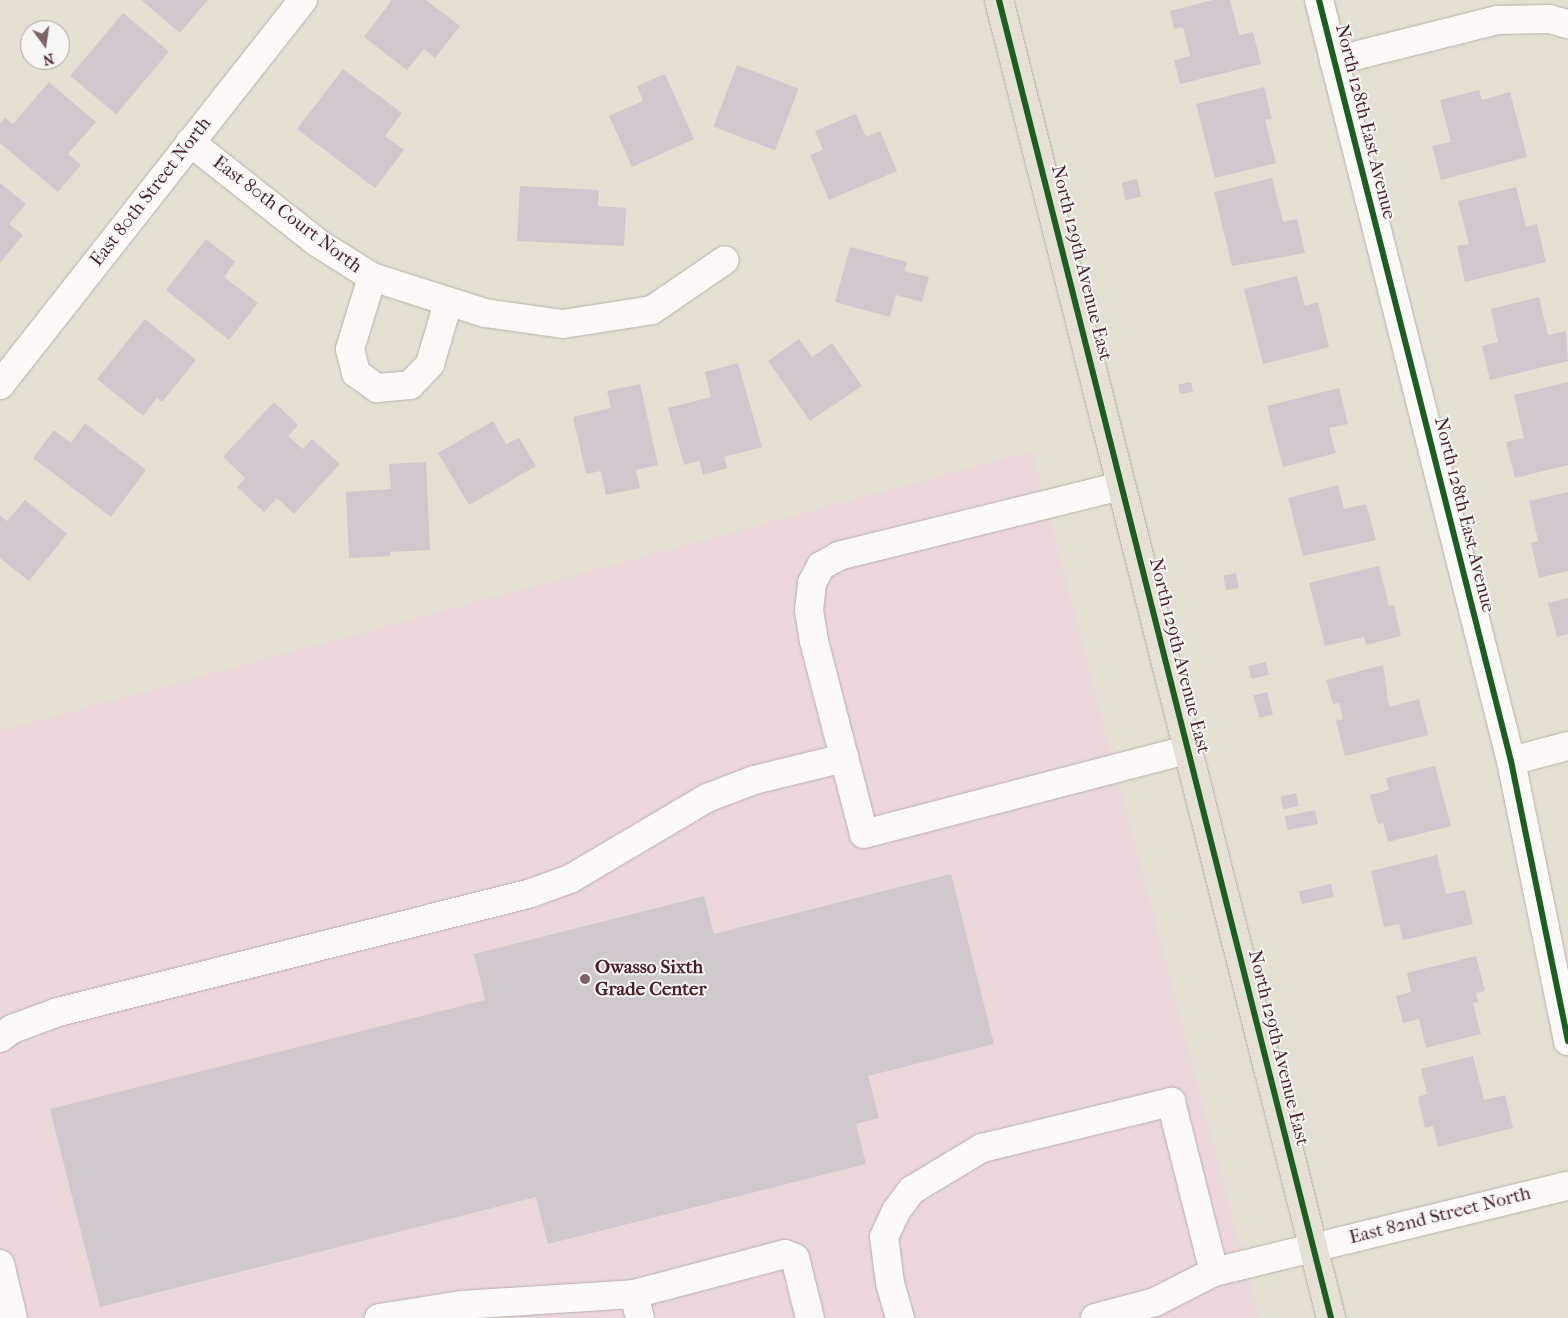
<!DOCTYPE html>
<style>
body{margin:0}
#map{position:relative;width:1568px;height:1318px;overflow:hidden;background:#e4e1d2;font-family:"IM FELL French Canon",serif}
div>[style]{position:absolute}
.built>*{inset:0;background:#ecd7da}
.building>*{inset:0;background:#cfc8cd;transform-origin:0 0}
.roads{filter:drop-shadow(0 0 1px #b6b0a8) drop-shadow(0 0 1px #b6b0a8)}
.minor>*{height:28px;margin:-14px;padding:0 14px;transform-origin:14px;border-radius:14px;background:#fbfaf8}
.major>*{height:28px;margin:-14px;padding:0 14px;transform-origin:14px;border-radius:14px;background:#e7e1d5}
.cycleway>*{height:6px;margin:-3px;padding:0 3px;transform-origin:3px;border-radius:3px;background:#1b5e20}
.dots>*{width:14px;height:14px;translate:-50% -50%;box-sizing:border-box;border:2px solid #f6f6f2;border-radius:50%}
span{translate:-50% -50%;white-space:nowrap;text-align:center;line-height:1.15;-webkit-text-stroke:4px #f6f6f2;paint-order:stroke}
.street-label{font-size:19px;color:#4a1f2b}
.poi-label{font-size:19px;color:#4a1f2b;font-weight:700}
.left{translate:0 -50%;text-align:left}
.north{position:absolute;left:20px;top:20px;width:50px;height:50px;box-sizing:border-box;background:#f6f6f2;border:1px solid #b1a0a2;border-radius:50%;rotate:166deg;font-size:14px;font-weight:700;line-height:20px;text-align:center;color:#4a1f2b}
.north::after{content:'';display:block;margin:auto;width:18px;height:22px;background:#806365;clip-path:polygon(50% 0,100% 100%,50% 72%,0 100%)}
</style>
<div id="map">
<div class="built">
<i style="clip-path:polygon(1032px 451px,1259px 1318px,0 1318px,0 731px)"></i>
</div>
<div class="building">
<i style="clip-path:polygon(141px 0,208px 0,180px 33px)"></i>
<i style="clip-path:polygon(392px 0,426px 0,460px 26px,435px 58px,424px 49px,407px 70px,364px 37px)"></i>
<i style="clip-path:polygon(1213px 0,1230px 0,1239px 35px,1253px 32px,1261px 64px,1180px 84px,1174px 60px,1190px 56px,1183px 27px,1174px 29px,1170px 11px)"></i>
<i style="left:123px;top:13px;width:60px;height:82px;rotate:40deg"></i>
<i style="left:737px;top:65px;width:66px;height:66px;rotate:21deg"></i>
<i style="clip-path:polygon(343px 69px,402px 113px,385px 136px,404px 150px,375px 188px,297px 129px)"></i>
<i style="clip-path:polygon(665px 74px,694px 139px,632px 167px,609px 116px,643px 101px,637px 86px)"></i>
<i style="clip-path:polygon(49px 82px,96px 122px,68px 154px,81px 165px,58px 192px,0 143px,0 123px,5px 118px,13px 124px)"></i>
<i style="clip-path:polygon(1264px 87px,1272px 119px,1265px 120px,1276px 163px,1215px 178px,1196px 104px)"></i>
<i style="clip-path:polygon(1479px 90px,1482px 100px,1510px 92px,1527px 157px,1441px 180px,1432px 146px,1451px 142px,1440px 100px)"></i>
<i style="clip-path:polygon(856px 114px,866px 137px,880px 131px,897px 171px,829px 200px,810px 155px,823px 150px,815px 131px)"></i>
<i style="clip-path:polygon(1272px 178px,1283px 222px,1297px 219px,1305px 253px,1232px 266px,1214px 192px)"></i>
<i style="left:1137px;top:179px;width:18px;height:16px;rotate:77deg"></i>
<i style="clip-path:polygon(0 183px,26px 204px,9px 224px,23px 235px,0 263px)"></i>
<i style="clip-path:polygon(520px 186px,599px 190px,598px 206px,626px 208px,624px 246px,517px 241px)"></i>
<i style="clip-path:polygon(1516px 187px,1526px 227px,1537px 224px,1546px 262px,1465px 282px,1457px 246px,1469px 244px,1458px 201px)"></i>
<i style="clip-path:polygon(206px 239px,235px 262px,224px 277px,258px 303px,229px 340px,166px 290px)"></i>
<i style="clip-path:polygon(850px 247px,907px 262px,904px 271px,929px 277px,922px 302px,896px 295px,890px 317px,835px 302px)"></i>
<i style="clip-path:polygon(1297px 276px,1305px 306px,1318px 302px,1329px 347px,1263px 364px,1244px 289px)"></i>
<i style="clip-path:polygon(1539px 297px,1548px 335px,1566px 331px,1568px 361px,1490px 380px,1482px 346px,1498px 342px,1491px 309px)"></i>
<i style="clip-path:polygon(145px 319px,196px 360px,162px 402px,157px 398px,143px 416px,97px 379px)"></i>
<i style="clip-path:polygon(799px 339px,812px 357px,832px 343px,862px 386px,810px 421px,768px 361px)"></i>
<i style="clip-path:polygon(738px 363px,762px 447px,724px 457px,727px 468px,703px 475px,699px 461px,684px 465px,668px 408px,711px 397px,705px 372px)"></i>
<i style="left:1191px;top:382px;width:10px;height:13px;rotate:79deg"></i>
<i style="clip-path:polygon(1568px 382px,1568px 465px,1515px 478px,1506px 442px,1524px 438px,1514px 395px)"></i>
<i style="clip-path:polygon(640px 384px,658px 465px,636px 470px,640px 488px,606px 495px,601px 471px,586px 474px,573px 417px,611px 408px,607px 391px)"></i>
<i style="clip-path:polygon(1339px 388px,1348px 424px,1329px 428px,1336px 453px,1283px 467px,1267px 406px)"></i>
<i style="clip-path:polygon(274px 402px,298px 425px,288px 436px,303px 449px,312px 439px,340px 464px,294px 514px,277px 498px,264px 512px,237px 487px,245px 478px,223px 457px)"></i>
<i style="clip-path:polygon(493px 421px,506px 444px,519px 438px,536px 466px,469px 505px,438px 453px)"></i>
<i style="clip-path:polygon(85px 423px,146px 470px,111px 517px,33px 458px,54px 430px,71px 443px)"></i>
<i style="clip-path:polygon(426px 462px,430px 550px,390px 552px,390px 556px,349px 558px,346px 492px,391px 489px,389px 464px)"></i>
<i style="clip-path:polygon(1338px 485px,1344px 509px,1366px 504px,1376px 540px,1303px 556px,1288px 498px)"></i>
<i style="clip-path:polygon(1568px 492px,1568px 571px,1539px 578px,1531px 543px,1538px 541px,1529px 501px)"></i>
<i style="clip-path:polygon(25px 500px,67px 534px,29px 581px,0 558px,0 515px,7px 521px)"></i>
<i style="clip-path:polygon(1379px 566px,1389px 606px,1394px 605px,1401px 636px,1366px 645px,1364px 637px,1325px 646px,1309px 583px)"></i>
<i style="left:1236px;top:573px;width:15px;height:13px;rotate:79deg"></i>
<i style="clip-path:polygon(1568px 598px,1568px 634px,1557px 637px,1548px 603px)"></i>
<i style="left:1266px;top:662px;width:13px;height:18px;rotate:77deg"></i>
<i style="clip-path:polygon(1383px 665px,1389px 707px,1419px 699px,1428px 735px,1345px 756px,1336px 721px,1343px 719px,1339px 703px,1333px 704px,1326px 680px)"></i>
<i style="left:1267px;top:692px;width:23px;height:14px;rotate:75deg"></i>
<i style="clip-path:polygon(1435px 766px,1451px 826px,1388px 842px,1383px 823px,1378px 824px,1370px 795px,1389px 790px,1386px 778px)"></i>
<i style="left:1296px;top:793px;width:13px;height:16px;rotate:77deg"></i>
<i style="left:1315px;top:810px;width:14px;height:31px;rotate:78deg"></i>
<i style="clip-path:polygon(1437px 855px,1446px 894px,1465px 890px,1473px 924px,1403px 940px,1399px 924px,1384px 927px,1371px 871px)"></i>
<i style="clip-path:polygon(951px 874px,994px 1044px,868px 1076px,879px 1118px,856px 1124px,866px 1164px,548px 1244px,536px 1197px,100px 1307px,50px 1109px,485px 1000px,474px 954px,704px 896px,714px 934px)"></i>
<i style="left:1331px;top:884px;width:13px;height:33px;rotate:77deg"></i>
<i style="clip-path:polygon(1476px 956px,1485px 991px,1476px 993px,1478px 1002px,1473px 1003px,1481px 1034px,1426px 1048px,1419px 1019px,1403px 1023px,1396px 996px,1411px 992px,1407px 973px)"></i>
<i style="clip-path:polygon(1473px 1056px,1484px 1100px,1505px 1095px,1513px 1128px,1438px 1147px,1433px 1126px,1425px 1128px,1418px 1097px,1427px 1094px,1421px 1069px)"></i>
</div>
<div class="roads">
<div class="minor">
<i style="left:1319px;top:0;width:785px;rotate:75.84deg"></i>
<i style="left:1511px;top:761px;width:286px;rotate:78.5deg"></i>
<i style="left:1334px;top:61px;width:168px;rotate:-14.1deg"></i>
<i style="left:1497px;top:20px;width:52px;rotate:-1.1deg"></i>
<i style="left:1549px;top:19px;width:20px;rotate:15deg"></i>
<i style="left:190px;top:142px;width:163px;rotate:38.3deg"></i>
<i style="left:318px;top:243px;width:64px;rotate:32.2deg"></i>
<i style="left:372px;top:277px;width:119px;rotate:17.7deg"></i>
<i style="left:485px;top:313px;width:79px;rotate:8deg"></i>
<i style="left:563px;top:324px;width:90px;rotate:-8.9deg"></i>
<i style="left:652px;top:310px;width:88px;rotate:-34.4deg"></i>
<i style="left:372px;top:277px;width:75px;rotate:107deg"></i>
<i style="left:350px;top:349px;width:25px;rotate:76deg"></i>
<i style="left:356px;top:373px;width:26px;rotate:36deg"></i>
<i style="left:377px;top:388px;width:33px;rotate:-5deg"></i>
<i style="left:410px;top:385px;width:29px;rotate:-46deg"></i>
<i style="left:430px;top:364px;width:64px;rotate:-73.6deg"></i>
<i style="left:0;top:385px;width:490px;rotate:-51.8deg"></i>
<i style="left:1121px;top:486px;width:291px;rotate:166.1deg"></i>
<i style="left:839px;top:556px;width:21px;rotate:151deg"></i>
<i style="left:821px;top:566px;width:19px;rotate:118deg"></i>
<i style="left:812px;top:583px;width:27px;rotate:96deg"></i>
<i style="left:809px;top:610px;width:31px;rotate:81deg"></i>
<i style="left:814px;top:641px;width:199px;rotate:75.5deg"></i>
<i style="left:864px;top:834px;width:333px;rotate:-14.6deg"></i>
<i style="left:1511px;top:761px;width:59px;rotate:-14.7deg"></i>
<i style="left:0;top:1038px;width:15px;rotate:-37deg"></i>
<i style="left:12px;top:1029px;width:49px;rotate:-20.3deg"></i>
<i style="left:58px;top:1012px;width:488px;rotate:-14.1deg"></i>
<i style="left:531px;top:893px;width:41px;rotate:-19.7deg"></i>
<i style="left:570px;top:879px;width:159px;rotate:-30.6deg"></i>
<i style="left:707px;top:798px;width:50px;rotate:-21deg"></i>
<i style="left:754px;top:780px;width:93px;rotate:-13.7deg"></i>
<i style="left:0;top:1264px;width:56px;rotate:76.5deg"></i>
<i style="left:379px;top:1318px;width:83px;rotate:-9deg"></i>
<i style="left:461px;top:1305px;width:173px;rotate:-3.6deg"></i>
<i style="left:640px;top:1318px;width:25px;rotate:-104deg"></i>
<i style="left:634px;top:1294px;width:156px;rotate:-14.8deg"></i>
<i style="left:785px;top:1254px;width:11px;rotate:22deg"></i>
<i style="left:795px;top:1258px;width:62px;rotate:76deg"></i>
<i style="left:900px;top:1318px;width:36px;rotate:-106deg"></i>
<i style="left:890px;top:1283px;width:46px;rotate:-97.4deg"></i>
<i style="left:884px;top:1237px;width:29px;rotate:-65deg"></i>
<i style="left:896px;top:1211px;width:26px;rotate:-53deg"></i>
<i style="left:912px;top:1190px;width:82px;rotate:-31deg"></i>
<i style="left:982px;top:1148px;width:195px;rotate:-13.7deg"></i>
<i style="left:1171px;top:1102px;width:175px;rotate:75.8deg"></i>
<i style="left:1095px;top:1318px;width:62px;rotate:-14.9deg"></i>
<i style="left:1155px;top:1302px;width:66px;rotate:-27deg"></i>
<i style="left:1214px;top:1272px;width:364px;rotate:-13.7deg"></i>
</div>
<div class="major">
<i style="left:999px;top:0;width:1359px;rotate:75.86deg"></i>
</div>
</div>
<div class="cycleway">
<i style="left:999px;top:0;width:1359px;rotate:75.86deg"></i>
<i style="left:1319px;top:0;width:785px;rotate:75.84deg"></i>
<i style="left:1511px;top:761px;width:286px;rotate:78.5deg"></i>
</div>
<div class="dots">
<i style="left:585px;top:979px;background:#806365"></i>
</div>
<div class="street-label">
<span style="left:1365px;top:122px;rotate:76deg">North 128th East Avenue</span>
<span style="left:151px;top:192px;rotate:-52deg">East 80th Street North</span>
<span style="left:287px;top:215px;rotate:37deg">East 80th Court North</span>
<span style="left:1081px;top:263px;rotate:76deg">North 129th Avenue East</span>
<span style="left:1464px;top:515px;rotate:76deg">North 128th East Avenue</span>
<span style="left:1179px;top:656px;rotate:76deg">North 129th Avenue East</span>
<span style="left:1278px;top:1048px;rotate:76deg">North 129th Avenue East</span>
<span style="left:1440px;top:1216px;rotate:-14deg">East 82nd Street North</span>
</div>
<div class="poi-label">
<span class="left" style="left:595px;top:979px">Owasso Sixth<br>Grade Center</span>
</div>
<div class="north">N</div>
</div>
